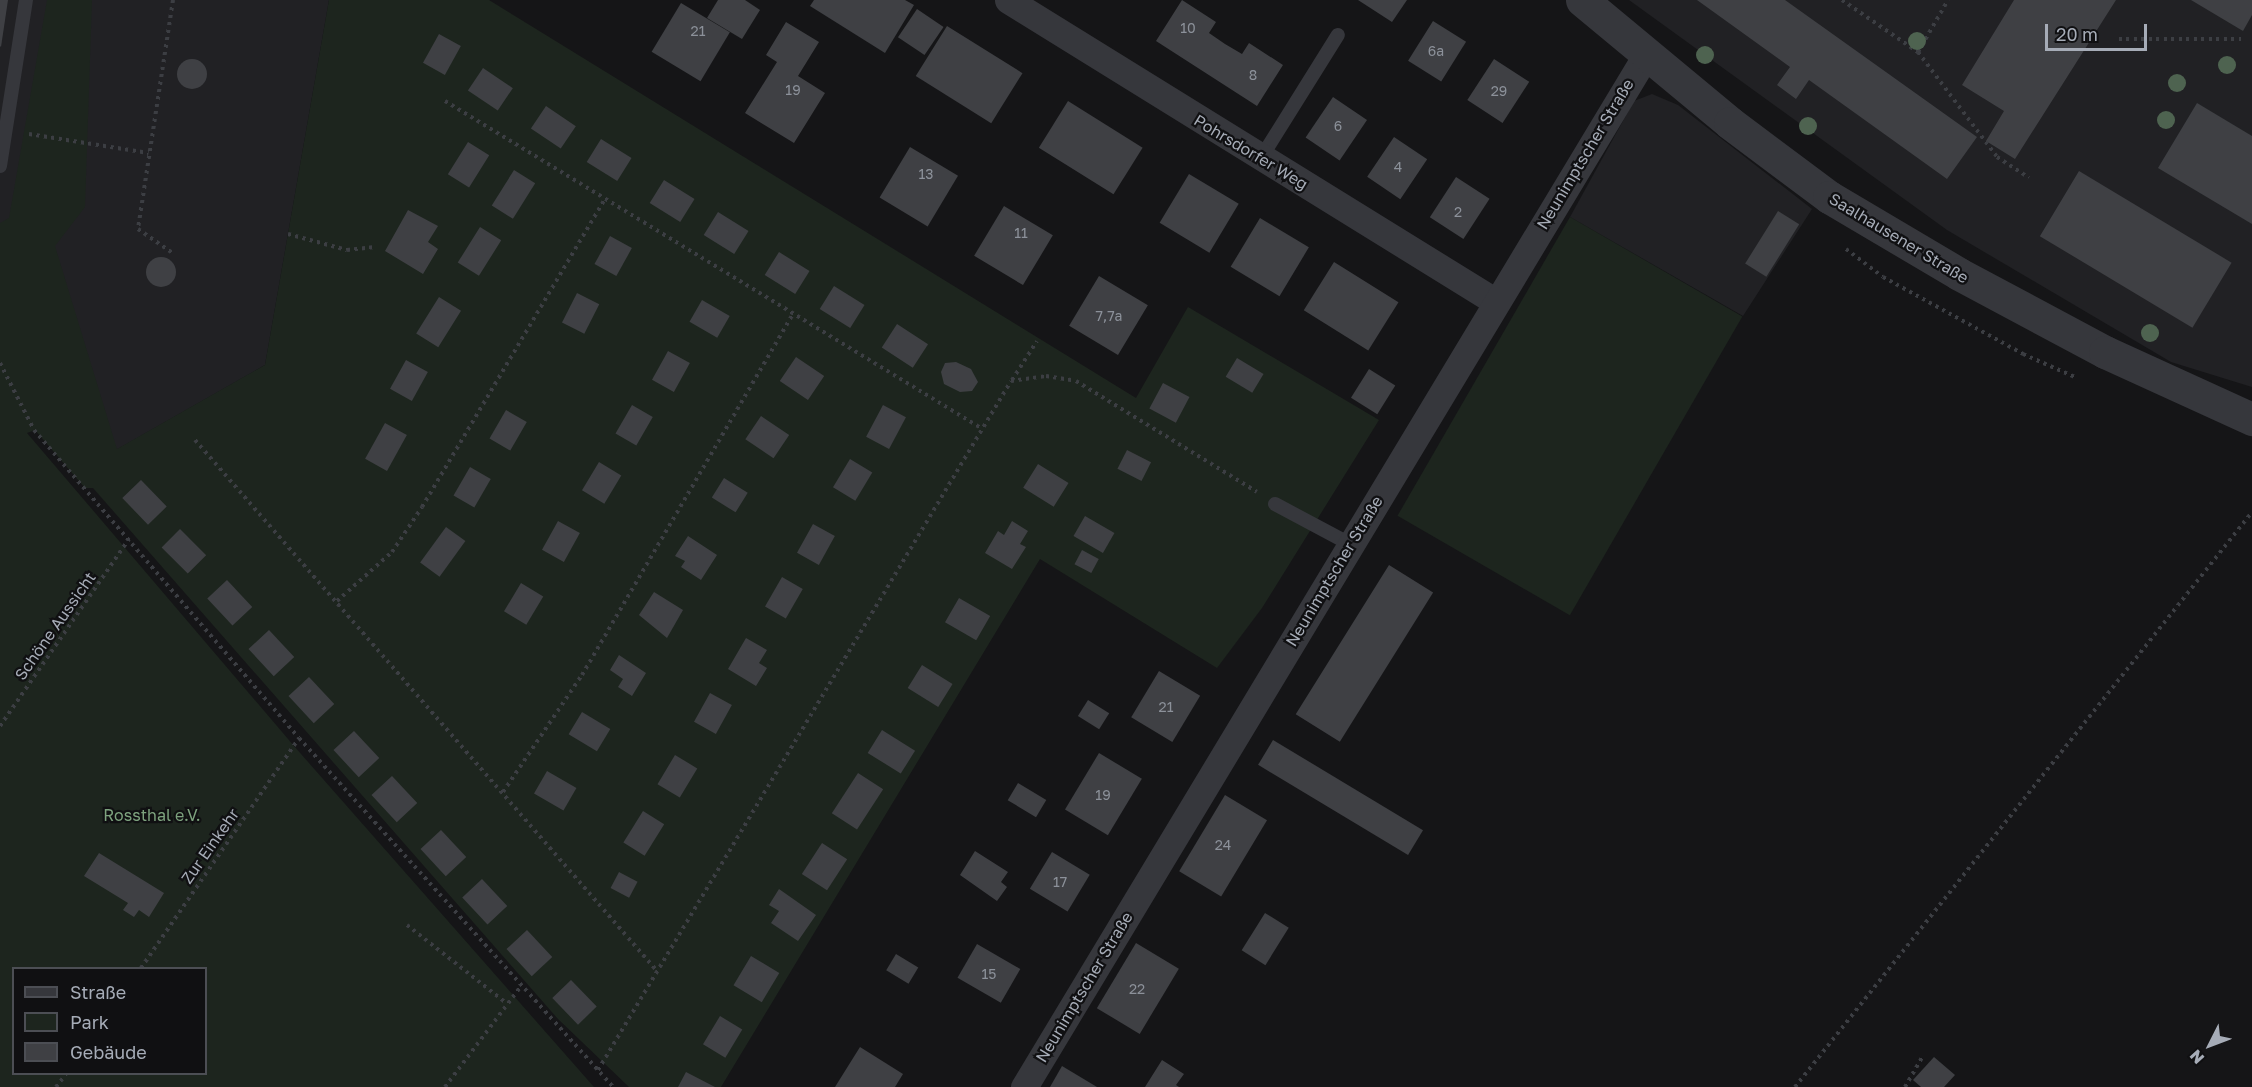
<!DOCTYPE html>
<meta charset="utf-8">
<style>
body{margin:0}
#map{position:relative;width:2252px;height:1087px;overflow:hidden;background:#151517;font-family:"Golos Text",sans-serif}
div>[style]{position:absolute}
.built>*{inset:0;background:#212124}
.green>*{inset:0;background:#1d251e;transform-origin:0 0}
.building>*{inset:0;background:#3f4044;transform-origin:0 0}
.round{border-radius:50%}
.path>*{height:4px;margin-top:-2px;transform-origin:0;background:repeating-linear-gradient(90deg,#3c3e43 0 3px,transparent 0 7.5px)}
.service>*{height:14px;margin:-7px;padding:0 7px;transform-origin:7px;border-radius:7px;background:#36373c}
.minor>*{height:27px;margin:-13.5px;padding:0 13.5px;transform-origin:13.5px;border-radius:13.5px;background:#36373c}
.tertiary>*{height:33px;margin:-16.5px;padding:0 16.5px;transform-origin:16.5px;border-radius:16.5px;background:#36373c}
.trees>*{width:18px;height:18px;margin:-9px;border-radius:50%;background:#4e6350}
span{translate:-50% -50%;white-space:nowrap;text-align:center;line-height:1.15;-webkit-text-stroke:4.5px #101012;paint-order:stroke}
.number-label{font-size:14px;color:#8c919a}
.number-label span{-webkit-text-stroke-width:0}
.street-label{font-size:16px;color:#a6acb7}
.park-label{font-size:16px;color:#7da27e}
.legend{position:absolute;left:12px;top:967px;width:195px;height:108px;box-sizing:border-box;background:#101012;border:2px solid #4c4e54;margin:0;padding:8px 10px;list-style:none;font-size:18px;color:#a6acb7}
.legend li{display:flex;align-items:center;gap:12px;height:30px}
.legend b{width:30px;border:2px solid #4c4e54}
.north{position:absolute;left:2180px;top:1015px;width:60px;height:60px;-webkit-text-stroke:4px #101012;paint-order:stroke;rotate:228deg;font-size:16px;font-weight:700;line-height:24px;text-align:center;color:#a6acb7}
.north::after{content:'';display:block;margin:auto;width:21px;height:27px;background:#a6acb7;clip-path:polygon(50% 0,100% 100%,50% 72%,0 100%)}
.scale{position:absolute;left:2045px;top:24px;width:102px;height:27px;box-sizing:border-box;border:3px solid #a6acb7;border-top:0;padding-left:8px;font-size:18px;line-height:21px;white-space:nowrap;color:#a6acb7;-webkit-text-stroke:4px #101012;paint-order:stroke}
</style>
<div id="map">
<div class="built">
<i style="clip-path:polygon(0 0,329px 0,265px 365px,116px 450px,0 331px)"></i>
<i style="clip-path:polygon(1629px 0,2252px 0,2252px 387px,2171px 362px,1947px 230px)"></i>
<i style="clip-path:polygon(1652px 94px,1678px 105px,1812px 209px,1743px 316px,1570px 217px,1634px 101px)"></i>
</div>
<div class="green">
<i style="clip-path:polygon(evenodd,47px 0,92px 0,85px 207px,55px 246px,117px 449px,265px 365px,329px 0,489px 0,1136px 398px,1188px 307px,1379px 420px,1262px 608px,1217px 668px,1040px 559px,721px 1087px,629px 1087px,558px 1019px,93px 488px,85px 488px,35px 430px,27px 433px,294px 746px,594px 1087px,0 1087px,0 223px,9px 218px,47px 0,14px 968px,206px 968px,206px 1074px,14px 1074px,14px 968px)"></i>
<i style="left:1570px;top:217px;width:199px;height:345px;rotate:30deg"></i>
</div>
<div class="building">
<i style="clip-path:polygon(0 0,8px 0,1px 47px,0 46px)"></i>
<i style="clip-path:polygon(718px 0,745px 0,760px 10px,742px 39px,707px 18px)"></i>
<i style="clip-path:polygon(814px 0,905px 0,914px 5px,885px 53px,810px 6px)"></i>
<i style="clip-path:polygon(1182px 0,1216px 22px,1209px 33px,1225px 44px,1242px 54px,1249px 43px,1283px 65px,1257px 106px,1156px 41px)"></i>
<i style="clip-path:polygon(1358px 0,1407px 0,1392px 22px)"></i>
<i style="clip-path:polygon(1697px 0,1785px 0,1977px 137px,1947px 179px,1809px 80px,1796px 99px,1777px 85px,1790px 67px)"></i>
<i style="clip-path:polygon(2014px 0,2116px 0,2015px 159px,1986px 141px,2004px 111px,1962px 85px)"></i>
<i style="clip-path:polygon(2191px 0,2252px 0,2252px 15px,2243px 31px)"></i>
<i style="left:681px;top:3px;width:57px;height:57px;rotate:31deg"></i>
<i style="left:917px;top:9px;width:32px;height:34px;rotate:34deg"></i>
<i style="left:1433px;top:21px;width:39px;height:47px;rotate:32deg"></i>
<i style="clip-path:polygon(786px 22px,819px 42px,798px 76px,825px 93px,794px 143px,745px 113px,777px 62px,766px 55px)"></i>
<i style="left:947px;top:26px;width:89px;height:59px;rotate:32deg"></i>
<i style="left:439px;top:34px;width:25px;height:33px;rotate:29deg"></i>
<i style="left:1494px;top:59px;width:42px;height:49px;rotate:33deg"></i>
<i class="round" style="left:177px;top:59px;width:30px;height:30px"></i>
<i style="left:483px;top:68px;width:36px;height:27px;rotate:34deg"></i>
<i style="left:1333px;top:97px;width:41px;height:49px;rotate:34deg"></i>
<i style="left:1068px;top:101px;width:88px;height:55px;rotate:32deg"></i>
<i style="clip-path:polygon(2197px 103px,2252px 136px,2252px 224px,2158px 168px)"></i>
<i style="left:546px;top:106px;width:36px;height:27px;rotate:34deg"></i>
<i style="left:1394px;top:137px;width:40px;height:48px;rotate:34deg"></i>
<i style="left:601px;top:139px;width:36px;height:27px;rotate:32deg"></i>
<i style="left:468px;top:142px;width:25px;height:38px;rotate:32deg"></i>
<i style="left:910px;top:147px;width:56px;height:59px;rotate:31deg"></i>
<i style="left:514px;top:170px;width:25px;height:42px;rotate:32deg"></i>
<i style="left:2079px;top:171px;width:178px;height:76px;rotate:31deg"></i>
<i style="left:1189px;top:174px;width:58px;height:57px;rotate:31deg"></i>
<i style="left:1456px;top:177px;width:40px;height:48px;rotate:33deg"></i>
<i style="left:664px;top:180px;width:36px;height:27px;rotate:32deg"></i>
<i style="left:1004px;top:206px;width:57px;height:58px;rotate:31deg"></i>
<i style="clip-path:polygon(408px 210px,438px 226px,428px 242px,438px 249px,423px 274px,385px 251px)"></i>
<i style="left:1778px;top:211px;width:25px;height:62px;rotate:32deg"></i>
<i style="left:718px;top:212px;width:36px;height:27px;rotate:32deg"></i>
<i style="left:1260px;top:218px;width:57px;height:57px;rotate:31deg"></i>
<i style="left:480px;top:227px;width:25px;height:42px;rotate:32deg"></i>
<i style="left:610px;top:236px;width:25px;height:32px;rotate:29deg"></i>
<i style="left:779px;top:252px;width:36px;height:27px;rotate:32deg"></i>
<i class="round" style="left:146px;top:257px;width:30px;height:30px"></i>
<i style="left:1334px;top:262px;width:76px;height:57px;rotate:32deg"></i>
<i style="left:1099px;top:276px;width:57px;height:58px;rotate:31deg"></i>
<i style="left:834px;top:286px;width:36px;height:27px;rotate:32deg"></i>
<i style="left:577px;top:293px;width:25px;height:33px;rotate:27deg"></i>
<i style="left:439px;top:297px;width:26px;height:43px;rotate:32deg"></i>
<i style="left:702px;top:300px;width:32px;height:25px;rotate:30deg"></i>
<i style="left:897px;top:324px;width:37px;height:28px;rotate:33deg"></i>
<i style="left:668px;top:351px;width:25px;height:33px;rotate:29deg"></i>
<i style="left:796px;top:357px;width:34px;height:29px;rotate:34deg"></i>
<i style="left:1237px;top:358px;width:31px;height:22px;rotate:31deg"></i>
<i style="left:406px;top:360px;width:25px;height:33px;rotate:29deg"></i>
<i style="clip-path:polygon(956px 362px,971px 369px,978px 382px,972px 391px,960px 392px,944px 384px,941px 372px,945px 363px)"></i>
<i style="left:1369px;top:369px;width:31px;height:34px;rotate:32deg"></i>
<i style="left:1163px;top:383px;width:30px;height:29px;rotate:28deg"></i>
<i style="left:632px;top:405px;width:24px;height:33px;rotate:30deg"></i>
<i style="left:883px;top:405px;width:26px;height:36px;rotate:28deg"></i>
<i style="left:506px;top:410px;width:24px;height:33px;rotate:30deg"></i>
<i style="left:761px;top:416px;width:34px;height:28px;rotate:34deg"></i>
<i style="left:385px;top:423px;width:25px;height:41px;rotate:29deg"></i>
<i style="left:1127px;top:450px;width:27px;height:21px;rotate:27deg"></i>
<i style="left:850px;top:459px;width:26px;height:33px;rotate:31deg"></i>
<i style="left:599px;top:462px;width:26px;height:33px;rotate:31deg"></i>
<i style="left:1038px;top:464px;width:36px;height:28px;rotate:32deg"></i>
<i style="left:470px;top:467px;width:24px;height:33px;rotate:30deg"></i>
<i style="left:724px;top:478px;width:28px;height:23px;rotate:32deg"></i>
<i style="left:141px;top:480px;width:37px;height:26px;rotate:46deg"></i>
<i style="left:1085px;top:516px;width:34px;height:23px;rotate:30deg"></i>
<i style="left:558px;top:521px;width:25px;height:33px;rotate:29deg"></i>
<i style="clip-path:polygon(1012px 521px,1028px 531px,1020px 544px,1026px 547px,1012px 569px,985px 553px,998px 531px,1004px 535px)"></i>
<i style="left:813px;top:524px;width:25px;height:33px;rotate:29deg"></i>
<i style="left:446px;top:527px;width:24px;height:44px;rotate:36deg"></i>
<i style="left:180px;top:529px;width:37px;height:26px;rotate:45deg"></i>
<i style="clip-path:polygon(688px 536px,717px 555px,701px 580px,681px 567px,685px 561px,675px 556px)"></i>
<i style="left:1082px;top:550px;width:19px;height:16px;rotate:28deg"></i>
<i style="left:1389px;top:565px;width:52px;height:176px;rotate:32deg"></i>
<i style="left:782px;top:577px;width:24px;height:34px;rotate:30deg"></i>
<i style="left:227px;top:580px;width:37px;height:27px;rotate:47deg"></i>
<i style="left:521px;top:583px;width:26px;height:33px;rotate:31deg"></i>
<i style="clip-path:polygon(654px 592px,683px 610px,667px 638px,639px 615px)"></i>
<i style="left:959px;top:598px;width:36px;height:28px;rotate:30deg"></i>
<i style="left:269px;top:630px;width:37px;height:28px;rotate:47deg"></i>
<i style="clip-path:polygon(746px 638px,767px 650px,759px 663px,767px 668px,756px 686px,728px 669px)"></i>
<i style="clip-path:polygon(619px 655px,646px 673px,632px 696px,618px 687px,623px 679px,610px 670px)"></i>
<i style="left:922px;top:665px;width:36px;height:27px;rotate:32deg"></i>
<i style="left:1159px;top:671px;width:48px;height:54px;rotate:31deg"></i>
<i style="left:309px;top:677px;width:37px;height:28px;rotate:47deg"></i>
<i style="left:710px;top:693px;width:25px;height:33px;rotate:29deg"></i>
<i style="left:1088px;top:700px;width:25px;height:19px;rotate:32deg"></i>
<i style="left:582px;top:712px;width:33px;height:26px;rotate:31deg"></i>
<i style="left:882px;top:730px;width:39px;height:27px;rotate:32deg"></i>
<i style="left:354px;top:731px;width:37px;height:28px;rotate:47deg"></i>
<i style="left:1273px;top:740px;width:175px;height:29px;rotate:31deg"></i>
<i style="left:1099px;top:753px;width:50px;height:66px;rotate:31deg"></i>
<i style="left:675px;top:755px;width:26px;height:34px;rotate:31deg"></i>
<i style="left:547px;top:771px;width:34px;height:26px;rotate:30deg"></i>
<i style="left:858px;top:773px;width:30px;height:48px;rotate:33deg"></i>
<i style="left:392px;top:776px;width:37px;height:28px;rotate:47deg"></i>
<i style="left:1018px;top:783px;width:33px;height:20px;rotate:31deg"></i>
<i style="left:1225px;top:795px;width:49px;height:89px;rotate:31deg"></i>
<i style="left:643px;top:811px;width:25px;height:37px;rotate:32deg"></i>
<i style="left:441px;top:830px;width:37px;height:28px;rotate:47deg"></i>
<i style="left:822px;top:843px;width:30px;height:37px;rotate:33deg"></i>
<i style="clip-path:polygon(975px 851px,1008px 872px,1001px 882px,1007px 887px,997px 901px,960px 875px)"></i>
<i style="left:1052px;top:852px;width:44px;height:43px;rotate:31deg"></i>
<i style="clip-path:polygon(99px 853px,164px 893px,149px 917px,139px 910px,134px 917px,123px 910px,128px 903px,84px 876px)"></i>
<i style="left:619px;top:872px;width:21px;height:18px;rotate:28deg"></i>
<i style="left:482px;top:879px;width:37px;height:27px;rotate:47deg"></i>
<i style="clip-path:polygon(779px 889px,816px 915px,798px 941px,771px 923px,779px 911px,769px 905px)"></i>
<i style="left:1265px;top:913px;width:28px;height:44px;rotate:32deg"></i>
<i style="left:527px;top:930px;width:37px;height:28px;rotate:47deg"></i>
<i style="left:1136px;top:943px;width:50px;height:76px;rotate:31deg"></i>
<i style="left:977px;top:944px;width:50px;height:39px;rotate:30deg"></i>
<i style="left:896px;top:954px;width:26px;height:19px;rotate:31deg"></i>
<i style="left:751px;top:956px;width:33px;height:34px;rotate:31deg"></i>
<i style="left:571px;top:980px;width:37px;height:26px;rotate:46deg"></i>
<i style="left:720px;top:1016px;width:26px;height:33px;rotate:31deg"></i>
<i style="clip-path:polygon(860px 1047px,903px 1074px,895px 1087px,835px 1087px)"></i>
<i style="clip-path:polygon(1934px 1057px,1955px 1075px,1944px 1087px,1921px 1087px,1913px 1080px)"></i>
<i style="clip-path:polygon(1162px 1060px,1184px 1074px,1176px 1085px,1179px 1087px,1145px 1087px)"></i>
<i style="clip-path:polygon(1062px 1066px,1097px 1087px,1050px 1087px)"></i>
<i style="clip-path:polygon(686px 1072px,715px 1087px,678px 1087px)"></i>
</div>
<div class="path">
<i style="left:173px;top:0;width:232px;rotate:98.7deg"></i>
<i style="left:138px;top:229px;width:44px;rotate:34.8deg"></i>
<i style="left:1842px;top:0;width:92px;rotate:34.4deg"></i>
<i style="left:1918px;top:52px;width:131px;rotate:53deg"></i>
<i style="left:1997px;top:157px;width:38px;rotate:33deg"></i>
<i style="left:2119px;top:39px;width:122px"></i>
<i style="left:1918px;top:52px;width:60px;rotate:-60deg"></i>
<i style="left:445px;top:101px;width:628px;rotate:31.39deg"></i>
<i style="left:29px;top:134px;width:121px;rotate:9deg"></i>
<i style="left:288px;top:234px;width:61px;rotate:15.2deg"></i>
<i style="left:347px;top:250px;width:28px;rotate:-6deg"></i>
<i style="left:1846px;top:249px;width:46px;rotate:37.1deg"></i>
<i style="left:1883px;top:277px;width:160px;rotate:28.8deg"></i>
<i style="left:2023px;top:354px;width:57px;rotate:23.9deg"></i>
<i style="left:0;top:363px;width:75px;rotate:63.1deg"></i>
<i style="left:34px;top:430px;width:406px;rotate:49.3deg"></i>
<i style="left:299px;top:738px;width:469px;rotate:48deg"></i>
<i style="left:1012px;top:380px;width:46px;rotate:-57.3deg"></i>
<i style="left:195px;top:440px;width:704px;rotate:48.97deg"></i>
<i style="left:337px;top:601px;width:74px;rotate:-41.7deg"></i>
<i style="left:392px;top:552px;width:54px;rotate:-56.3deg"></i>
<i style="left:422px;top:507px;width:358px;rotate:-59.3deg"></i>
<i style="left:0;top:726px;width:227px;rotate:-55.4deg"></i>
<i style="left:503px;top:792px;width:141px;rotate:-56deg"></i>
<i style="left:582px;top:675px;width:418px;rotate:-59.7deg"></i>
<i style="left:407px;top:925px;width:125px;rotate:38.2deg"></i>
<i style="left:141px;top:968px;width:279px;rotate:-55.5deg"></i>
<i style="left:598px;top:1070px;width:803px;rotate:-59.06deg"></i>
<i style="left:1011px;top:381px;width:35px;rotate:-8deg"></i>
<i style="left:1046px;top:376px;width:30px;rotate:9deg"></i>
<i style="left:1076px;top:381px;width:212px;rotate:31.5deg"></i>
<i style="left:56px;top:1087px;width:16px;rotate:-52deg"></i>
<i style="left:445px;top:1087px;width:126px;rotate:-53deg"></i>
<i style="left:1795px;top:1087px;width:734px;rotate:-51.52deg"></i>
<i style="left:1905px;top:1087px;width:34px;rotate:-60deg"></i>
</div>
<div class="service">
<i style="left:1261px;top:158px;width:145px;rotate:-58deg"></i>
<i style="left:0;top:166px;width:168px;rotate:-81.1deg"></i>
<i style="left:1275px;top:504px;width:85px;rotate:28.1deg"></i>
</div>
<div class="minor">
<i style="left:1008px;top:0;width:574px;rotate:31.75deg"></i>
<i style="left:1024px;top:1087px;width:1205px;rotate:-58.92deg"></i>
</div>
<div class="tertiary">
<i style="left:1582px;top:0;width:192px;rotate:39.7deg"></i>
<i style="left:1730px;top:123px;width:124px;rotate:36.8deg"></i>
<i style="left:1829px;top:197px;width:151px;rotate:30.6deg"></i>
<i style="left:1959px;top:274px;width:166px;rotate:28.1deg"></i>
<i style="left:2105px;top:352px;width:162px;rotate:24.5deg"></i>
</div>
<div class="trees">
<i style="left:1917px;top:41px"></i>
<i style="left:1705px;top:55px"></i>
<i style="left:2227px;top:65px"></i>
<i style="left:2177px;top:83px"></i>
<i style="left:2166px;top:120px"></i>
<i style="left:1808px;top:126px"></i>
<i style="left:2150px;top:333px"></i>
</div>
<div class="number-label">
<span style="left:1188px;top:28px">10</span>
<span style="left:698px;top:31px">21</span>
<span style="left:1436px;top:51px">6a</span>
<span style="left:1253px;top:75px">8</span>
<span style="left:793px;top:90px">19</span>
<span style="left:1499px;top:91px">29</span>
<span style="left:1338px;top:126px">6</span>
<span style="left:1398px;top:167px">4</span>
<span style="left:926px;top:174px">13</span>
<span style="left:1458px;top:212px">2</span>
<span style="left:1021px;top:233px">11</span>
<span style="left:1109px;top:316px">7,7a</span>
<span style="left:1166px;top:707px">21</span>
<span style="left:1103px;top:795px">19</span>
<span style="left:1223px;top:845px">24</span>
<span style="left:1060px;top:882px">17</span>
<span style="left:989px;top:974px">15</span>
<span style="left:1137px;top:989px">22</span>
</div>
<div class="street-label">
<span style="left:1251px;top:152px;rotate:31deg">Pohrsdorfer Weg</span>
<span style="left:1585px;top:154px;rotate:-59deg">Neunimptscher Straße</span>
<span style="left:1899px;top:238px;rotate:31deg">Saalhausener Straße</span>
<span style="left:1334px;top:571px;rotate:-59deg">Neunimptscher Straße</span>
<span style="left:55px;top:626px;rotate:-55deg">Schöne Aussicht</span>
<span style="left:210px;top:846px;rotate:-55deg">Zur Einkehr</span>
<span style="left:1084px;top:987px;rotate:-59deg">Neunimptscher Straße</span>
</div>
<div class="park-label">
<span style="left:152px;top:815px">Rossthal e.V.</span>
</div>
<ul class="legend">
<li><b style="height:8px;background:#36373c"></b>Straße</li>
<li><b style="height:16px;background:#1d251e"></b>Park</li>
<li><b style="height:16px;background:#3f4044"></b>Gebäude</li>
</ul>
<div class="north">N</div>
<div class="scale">20 m</div>
</div>
